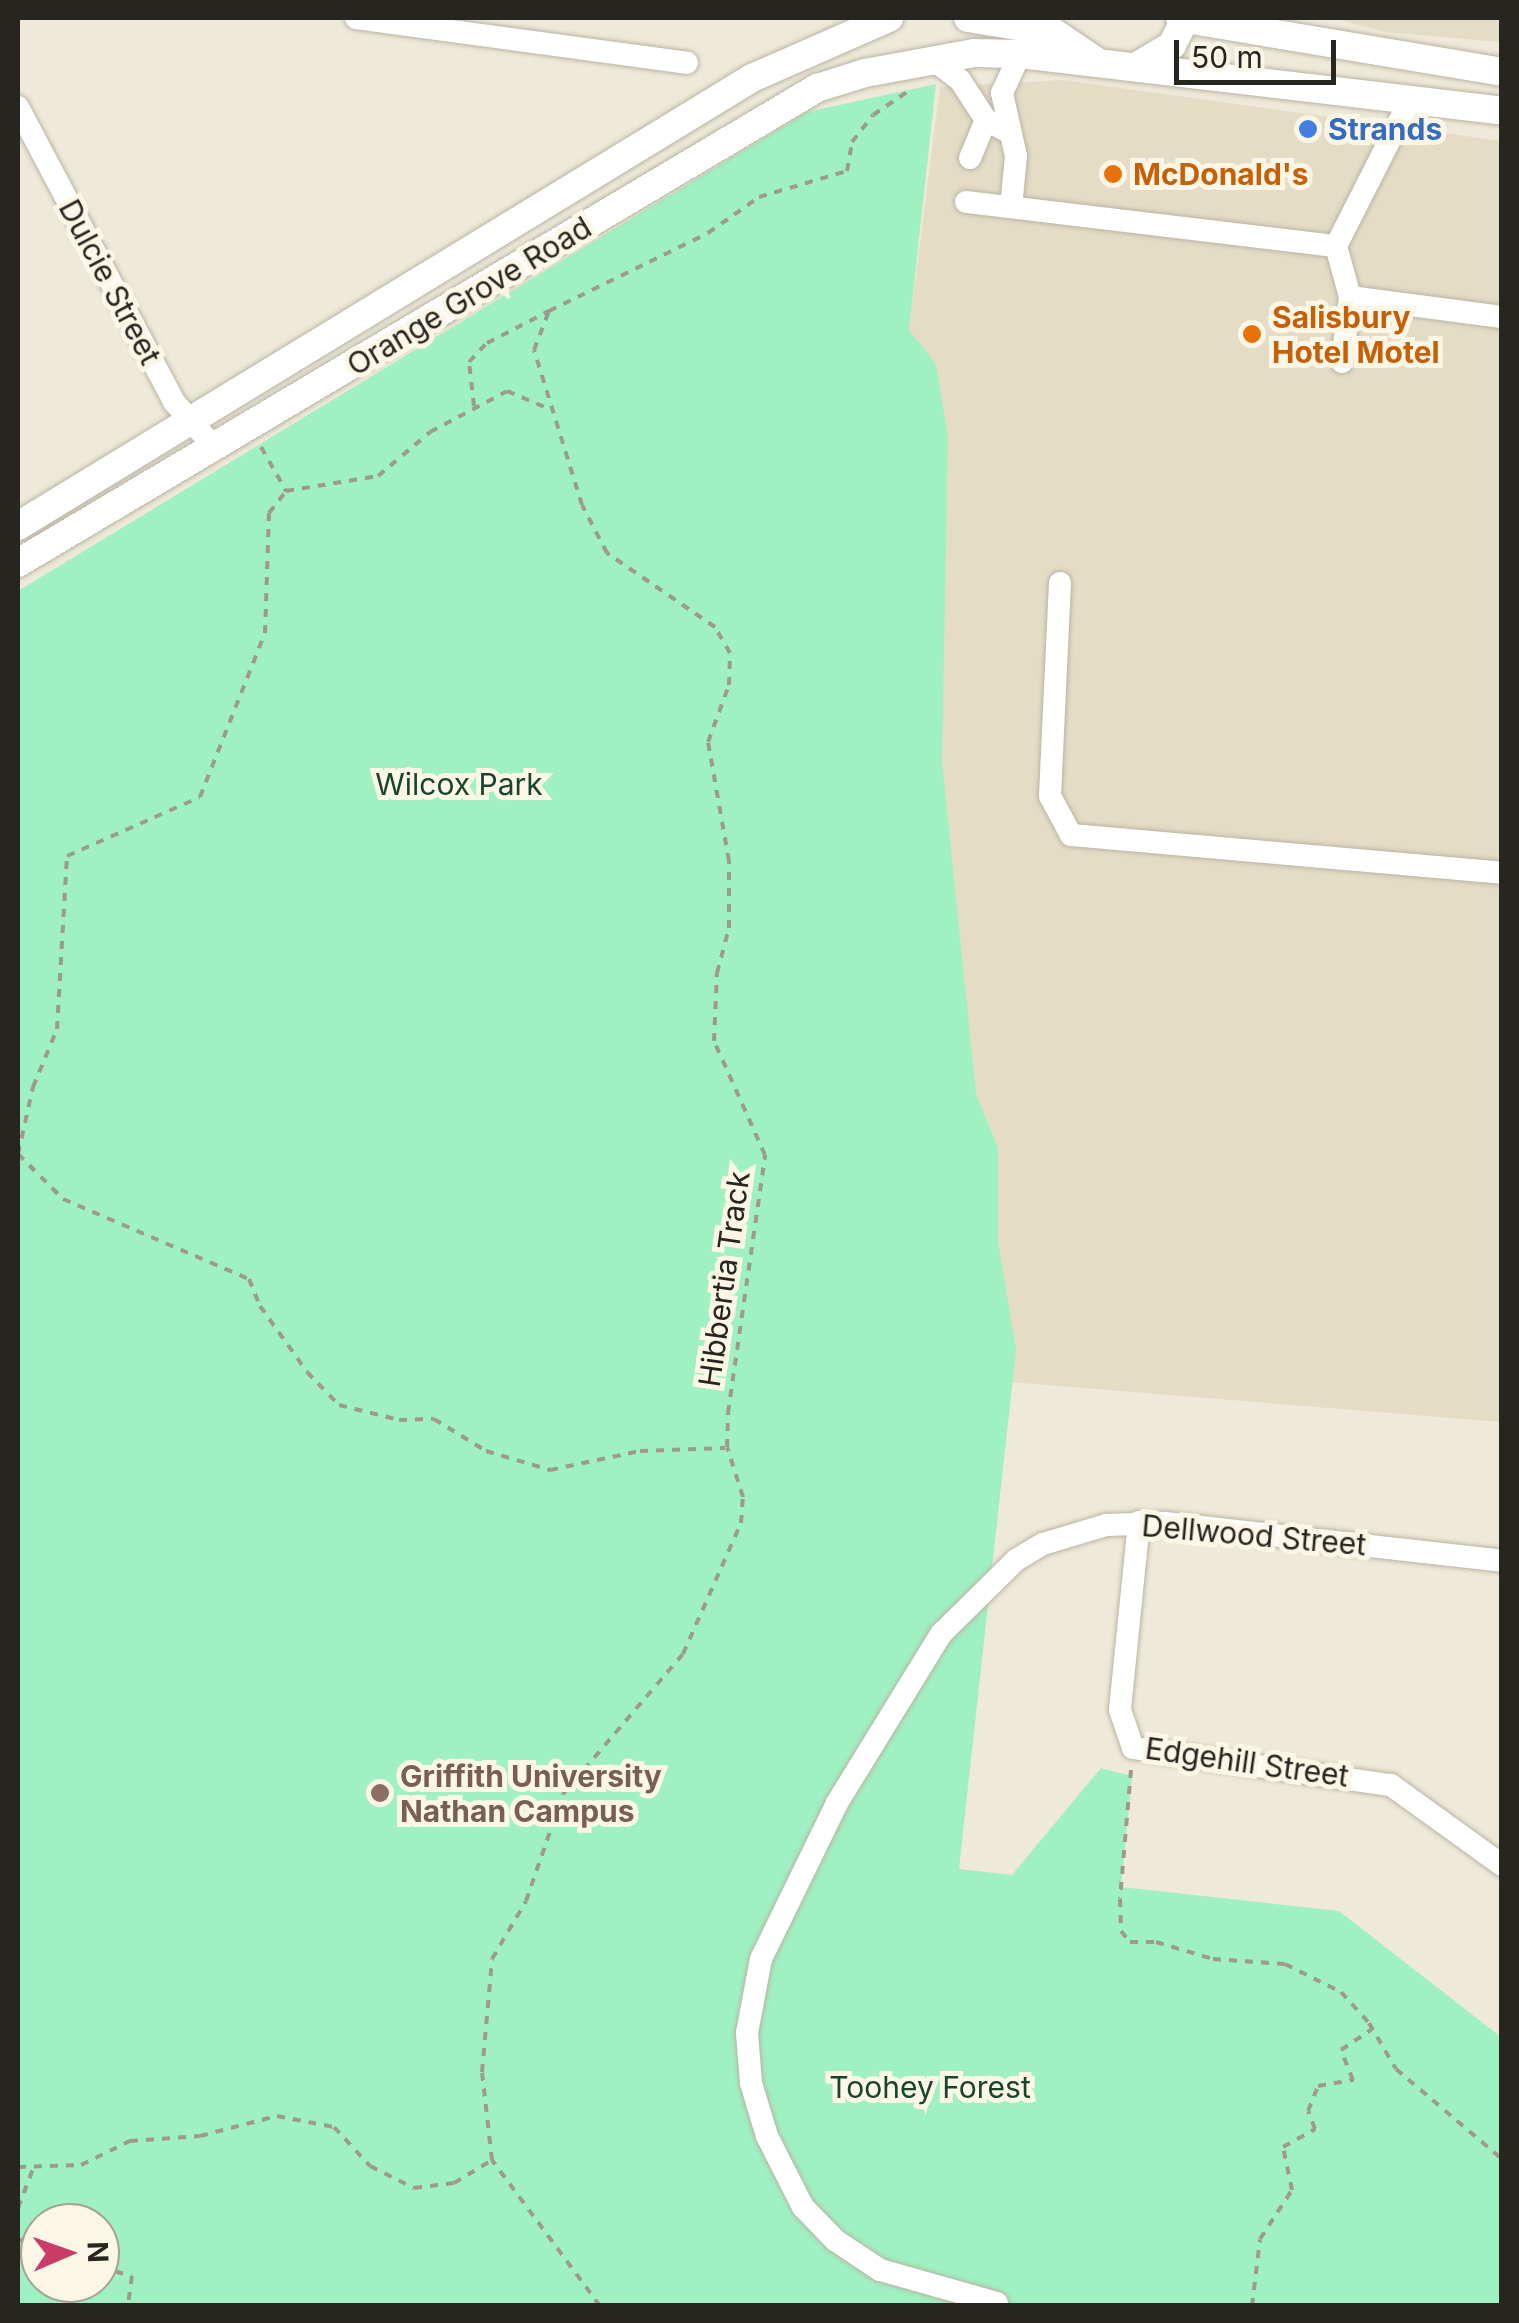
<!DOCTYPE html>
<style>
body{margin:0}
#map{position:relative;width:1519px;height:2323px;overflow:hidden;background:#eee9d8;font-family:Inter,sans-serif}
div>[style]{position:absolute}
.built>*{inset:0;background:#e4dcc5}
.green>*{inset:0;background:#9ff1c1}
.path>*{height:4px;margin-top:-2px;transform-origin:0;background:repeating-linear-gradient(90deg,#9e9a8d 0 8px,transparent 0 16px)}
.roads{filter:drop-shadow(0 0 2px #b9b4a4) drop-shadow(0 0 2px #b9b4a4)}
.minor>*{height:22px;margin:-11px;padding:0 11px;transform-origin:11px;border-radius:11px;background:#fff}
.major>*{height:28px;margin:-14px;padding:0 14px;transform-origin:14px;border-radius:14px;background:#fff}
.dots>*{width:28px;height:28px;translate:-50% -50%;box-sizing:border-box;border:5px solid #fbf6e5;border-radius:50%}
span{translate:-50% -50%;white-space:nowrap;text-align:center;line-height:1.15;-webkit-text-stroke:10px #fbf6e5;paint-order:stroke}
.shop-label{font-size:30px;color:#366cbe;font-weight:700}
.left{translate:0 -50%;text-align:left}
.food-label{font-size:30px;color:#c56008;font-weight:700}
.street-label{font-size:30px;color:#27251f}
.park-label{font-size:30px;color:#18432d}
.education-label{font-size:30px;color:#785e54;font-weight:700}
.frame{position:absolute;inset:0;border:20px solid #27251f;pointer-events:none}
.north{position:absolute;left:20px;top:2203px;width:100px;height:100px;box-sizing:border-box;background:#fbf6e5;border:2px solid #a6a296;border-radius:50%;rotate:88deg;font-size:28px;font-weight:700;line-height:40px;text-align:center;color:#27251f}
.north::after{content:'';display:block;margin:auto;width:35px;height:45px;background:#c93b69;clip-path:polygon(50% 0,100% 100%,50% 72%,0 100%)}
.scale{position:absolute;left:1174px;top:40px;width:162px;height:45px;box-sizing:border-box;border:5px solid #27251f;border-top:0;padding-left:12px;font-size:30px;line-height:35px;white-space:nowrap;color:#27251f;-webkit-text-stroke:8px #fbf6e5;paint-order:stroke}
</style>
<div id="map">
<div class="built">
<i style="clip-path:polygon(1332px 18px,1501px 18px,1501px 42px,1385px 32px)"></i>
<i style="clip-path:polygon(evenodd,1063px 80px,1501px 141px,1501px 1422px,788px 1364px,687px 2305px,18px 2306px,18px 1128px,889px 486px,940px 87px,1063px 80px,40px 2223px,100px 2223px,100px 2283px,40px 2283px,40px 2223px)"></i>
</div>
<div class="green">
<i style="clip-path:polygon(evenodd,936px 84px,909px 330px,936px 364px,948px 437px,942px 761px,976px 1094px,998px 1148px,998px 1242px,1016px 1350px,959px 1869px,1012px 1875px,1101px 1768px,1132px 1776px,1121px 1887px,1339px 1911px,1501px 2037px,1501px 2305px,18px 2306px,18px 591px,807px 112px,936px 84px,40px 2223px,100px 2223px,100px 2283px,40px 2283px,40px 2223px)"></i>
</div>
<div class="path">
<i style="left:474px;top:406px;width:44px;rotate:-96.5deg"></i>
<i style="left:469px;top:362px;width:26px;rotate:-47deg"></i>
<i style="left:487px;top:343px;width:70px;rotate:-27.3deg"></i>
<i style="left:261px;top:447px;width:51px;rotate:60.4deg"></i>
<i style="left:18px;top:1154px;width:69px;rotate:-77.4deg"></i>
<i style="left:33px;top:1087px;width:63px;rotate:-67.5deg"></i>
<i style="left:57px;top:1029px;width:173px;rotate:-86.7deg"></i>
<i style="left:67px;top:856px;width:145px;rotate:-23.9deg"></i>
<i style="left:200px;top:797px;width:176px;rotate:-68.4deg"></i>
<i style="left:265px;top:633px;width:120px;rotate:-88.1deg"></i>
<i style="left:269px;top:513px;width:28px;rotate:-52deg"></i>
<i style="left:286px;top:491px;width:93px;rotate:-9.3deg"></i>
<i style="left:378px;top:476px;width:68px;rotate:-40.2deg"></i>
<i style="left:430px;top:432px;width:87px;rotate:-28deg"></i>
<i style="left:507px;top:391px;width:43px;rotate:23deg"></i>
<i style="left:18px;top:1154px;width:64px;rotate:45deg"></i>
<i style="left:63px;top:1199px;width:202px;rotate:23.3deg"></i>
<i style="left:249px;top:1279px;width:29px;rotate:68deg"></i>
<i style="left:260px;top:1306px;width:81px;rotate:54.5deg"></i>
<i style="left:307px;top:1372px;width:46px;rotate:45.9deg"></i>
<i style="left:339px;top:1405px;width:62px;rotate:14deg"></i>
<i style="left:399px;top:1420px;width:35px;rotate:-2deg"></i>
<i style="left:434px;top:1419px;width:61px;rotate:31.6deg"></i>
<i style="left:486px;top:1451px;width:67px;rotate:16.5deg"></i>
<i style="left:550px;top:1470px;width:92px;rotate:-11.9deg"></i>
<i style="left:640px;top:1451px;width:85px;rotate:-2deg"></i>
<i style="left:1131px;top:1770px;width:129px;rotate:94.9deg"></i>
<i style="left:1120px;top:1899px;width:32px;rotate:88deg"></i>
<i style="left:1121px;top:1931px;width:14px;rotate:51deg"></i>
<i style="left:1130px;top:1942px;width:26px"></i>
<i style="left:1156px;top:1942px;width:59px;rotate:16.6deg"></i>
<i style="left:1213px;top:1959px;width:72px;rotate:4deg"></i>
<i style="left:1285px;top:1964px;width:63px;rotate:26.6deg"></i>
<i style="left:1341px;top:1992px;width:42px;rotate:47.9deg"></i>
<i style="left:1369px;top:2023px;width:53px;rotate:59.6deg"></i>
<i style="left:1396px;top:2069px;width:139px;rotate:40.3deg"></i>
<i style="left:18px;top:2167px;width:63px;rotate:-1.8deg"></i>
<i style="left:81px;top:2165px;width:55px;rotate:-26.1deg"></i>
<i style="left:130px;top:2141px;width:70px;rotate:-4.1deg"></i>
<i style="left:200px;top:2136px;width:80px;rotate:-14.6deg"></i>
<i style="left:277px;top:2116px;width:58px;rotate:10.9deg"></i>
<i style="left:334px;top:2127px;width:53px;rotate:47.3deg"></i>
<i style="left:370px;top:2166px;width:49px;rotate:26.6deg"></i>
<i style="left:414px;top:2188px;width:40px;rotate:-7.1deg"></i>
<i style="left:454px;top:2183px;width:44px;rotate:-31.2deg"></i>
<i style="left:18px;top:2208px;width:45px;rotate:-69.1deg"></i>
<i style="left:18px;top:2241px;width:23px;rotate:-15deg"></i>
<i style="left:100px;top:2267px;width:33px;rotate:16deg"></i>
<i style="left:132px;top:2276px;width:30px;rotate:98deg"></i>
<i style="left:600px;top:2306px;width:182px;rotate:-126.5deg"></i>
<i style="left:492px;top:2160px;width:89px;rotate:-96.5deg"></i>
<i style="left:482px;top:2072px;width:113px;rotate:-84.9deg"></i>
<i style="left:492px;top:1959px;width:67px;rotate:-59.6deg"></i>
<i style="left:526px;top:1901px;width:113px;rotate:-70.9deg"></i>
<i style="left:563px;top:1794px;width:184px;rotate:-49.4deg"></i>
<i style="left:683px;top:1654px;width:143px;rotate:-66.1deg"></i>
<i style="left:741px;top:1523px;width:26px;rotate:-86deg"></i>
<i style="left:743px;top:1497px;width:52px;rotate:-107.7deg"></i>
<i style="left:727px;top:1447px;width:34px;rotate:-88deg"></i>
<i style="left:728px;top:1413px;width:261px;rotate:-81.8deg"></i>
<i style="left:765px;top:1155px;width:125px;rotate:-114.1deg"></i>
<i style="left:714px;top:1041px;width:68px;rotate:-87.5deg"></i>
<i style="left:717px;top:973px;width:47px;rotate:-75.1deg"></i>
<i style="left:729px;top:928px;width:67px;rotate:-90deg"></i>
<i style="left:729px;top:861px;width:121px;rotate:-100deg"></i>
<i style="left:708px;top:742px;width:61px;rotate:-69.8deg"></i>
<i style="left:729px;top:685px;width:32px;rotate:-88deg"></i>
<i style="left:730px;top:653px;width:30px;rotate:-120deg"></i>
<i style="left:715px;top:627px;width:131px;rotate:-145.6deg"></i>
<i style="left:607px;top:553px;width:54px;rotate:-117.5deg"></i>
<i style="left:582px;top:505px;width:162px;rotate:-107.2deg"></i>
<i style="left:534px;top:350px;width:42px;rotate:-69deg"></i>
<i style="left:549px;top:311px;width:177px;rotate:-26.1deg"></i>
<i style="left:708px;top:233px;width:62px;rotate:-35.2deg"></i>
<i style="left:759px;top:197px;width:92px;rotate:-16.5deg"></i>
<i style="left:847px;top:171px;width:29px;rotate:-80deg"></i>
<i style="left:852px;top:142px;width:34px;rotate:-52deg"></i>
<i style="left:873px;top:115px;width:41px;rotate:-34.1deg"></i>
<i style="left:1252px;top:2306px;width:67px;rotate:-83.2deg"></i>
<i style="left:1260px;top:2239px;width:59px;rotate:-56.9deg"></i>
<i style="left:1292px;top:2190px;width:44px;rotate:-101.8deg"></i>
<i style="left:1283px;top:2147px;width:37px;rotate:-29deg"></i>
<i style="left:1315px;top:2129px;width:19px;rotate:-111deg"></i>
<i style="left:1308px;top:2111px;width:27px;rotate:-68deg"></i>
<i style="left:1318px;top:2086px;width:36px;rotate:-10deg"></i>
<i style="left:1353px;top:2080px;width:32px;rotate:-112deg"></i>
<i style="left:1341px;top:2050px;width:37px;rotate:-34deg"></i>
</div>
<div class="roads">
<div class="minor">
<i style="left:356px;top:18px;width:334px;rotate:7.7deg"></i>
<i style="left:932px;top:59px;width:35px;rotate:37deg"></i>
<i style="left:960px;top:80px;width:48px;rotate:57deg"></i>
<i style="left:986px;top:120px;width:26px;rotate:28deg"></i>
<i style="left:18px;top:107px;width:334px;rotate:62.1deg"></i>
<i style="left:174px;top:402px;width:62px;rotate:48.3deg"></i>
<i style="left:970px;top:158px;width:41px;rotate:-67.2deg"></i>
<i style="left:966px;top:202px;width:373px;rotate:6.8deg"></i>
<i style="left:1336px;top:246px;width:53px;rotate:74.6deg"></i>
<i style="left:1350px;top:297px;width:153px;rotate:7.5deg"></i>
<i style="left:1011px;top:207px;width:51px;rotate:-84.4deg"></i>
<i style="left:1016px;top:156px;width:65px;rotate:-102.5deg"></i>
<i style="left:1002px;top:93px;width:43px;rotate:-65.2deg"></i>
<i style="left:1336px;top:246px;width:164px;rotate:-63.1deg"></i>
<i style="left:1342px;top:362px;width:65px;rotate:-83deg"></i>
<i style="left:1060px;top:583px;width:213px;rotate:92.7deg"></i>
<i style="left:1050px;top:796px;width:44px;rotate:61.7deg"></i>
<i style="left:1071px;top:835px;width:433px;rotate:5deg"></i>
<i style="left:1139px;top:1522px;width:189px;rotate:95.8deg"></i>
<i style="left:1120px;top:1710px;width:40px;rotate:71.1deg"></i>
<i style="left:1133px;top:1748px;width:261px;rotate:8.2deg"></i>
<i style="left:1391px;top:1785px;width:137px;rotate:35.8deg"></i>
<i style="left:997px;top:2303px;width:122px;rotate:-164.2deg"></i>
<i style="left:880px;top:2270px;width:54px;rotate:-146.3deg"></i>
<i style="left:835px;top:2240px;width:46px;rotate:-134.1deg"></i>
<i style="left:803px;top:2207px;width:80px;rotate:-116.9deg"></i>
<i style="left:767px;top:2136px;width:55px;rotate:-106.8deg"></i>
<i style="left:751px;top:2083px;width:50px;rotate:-94.6deg"></i>
<i style="left:747px;top:2033px;width:75px;rotate:-79.3deg"></i>
<i style="left:761px;top:1959px;width:174px;rotate:-64deg"></i>
<i style="left:837px;top:1803px;width:198px;rotate:-58.4deg"></i>
<i style="left:941px;top:1634px;width:105px;rotate:-44.6deg"></i>
<i style="left:1016px;top:1560px;width:31px;rotate:-31deg"></i>
<i style="left:1043px;top:1544px;width:66px;rotate:-16.8deg"></i>
<i style="left:1106px;top:1525px;width:59px;rotate:-1.9deg"></i>
<i style="left:1165px;top:1523px;width:339px;rotate:6.4deg"></i>
</div>
<div class="major">
<i style="left:968px;top:18px;width:86px;rotate:9.4deg"></i>
<i style="left:1053px;top:32px;width:48px;rotate:34deg"></i>
<i style="left:1180px;top:18px;width:326px;rotate:9.5deg"></i>
<i style="left:1139px;top:65px;width:39px;rotate:-31deg"></i>
<i style="left:1172px;top:45px;width:30px;rotate:-63deg"></i>
<i style="left:18px;top:526px;width:860px;rotate:-31.4deg"></i>
<i style="left:752px;top:78px;width:150px;rotate:-23.7deg"></i>
<i style="left:18px;top:563px;width:930px;rotate:-30.73deg"></i>
<i style="left:817px;top:88px;width:50px;rotate:-17.4deg"></i>
<i style="left:865px;top:73px;width:111px;rotate:-10.4deg"></i>
<i style="left:974px;top:53px;width:46px;rotate:1.2deg"></i>
<i style="left:1020px;top:54px;width:485px;rotate:6.7deg"></i>
</div>
</div>
<div class="dots">
<i style="left:1308px;top:129px;background:#3f7fe0"></i>
<i style="left:1113px;top:174px;background:#e8710a"></i>
<i style="left:1252px;top:334px;background:#e8710a"></i>
<i style="left:380px;top:1793px;background:#8d6e63"></i>
</div>
<div class="shop-label">
<span class="left" style="left:1328px;top:129px">Strands</span>
</div>
<div class="food-label">
<span class="left" style="left:1133px;top:174px">McDonald's</span>
<span class="left" style="left:1272px;top:334px">Salisbury<br>Hotel Motel</span>
</div>
<div class="street-label">
<span style="left:110px;top:282px;rotate:62deg">Dulcie Street</span>
<span style="left:469px;top:296px;rotate:-31deg">Orange Grove Road</span>
<span style="left:724px;top:1279px;rotate:-82deg">Hibbertia Track</span>
<span style="left:1254px;top:1535px;rotate:5deg">Dellwood Street</span>
<span style="left:1247px;top:1762px;rotate:8deg">Edgehill Street</span>
</div>
<div class="park-label">
<span style="left:459px;top:784px">Wilcox Park</span>
<span style="left:930px;top:2087px">Toohey Forest</span>
</div>
<div class="education-label">
<span class="left" style="left:400px;top:1793px">Griffith University<br>Nathan Campus</span>
</div>
<div class="frame"></div>
<div class="north">N</div>
<div class="scale">50 m</div>
</div>
